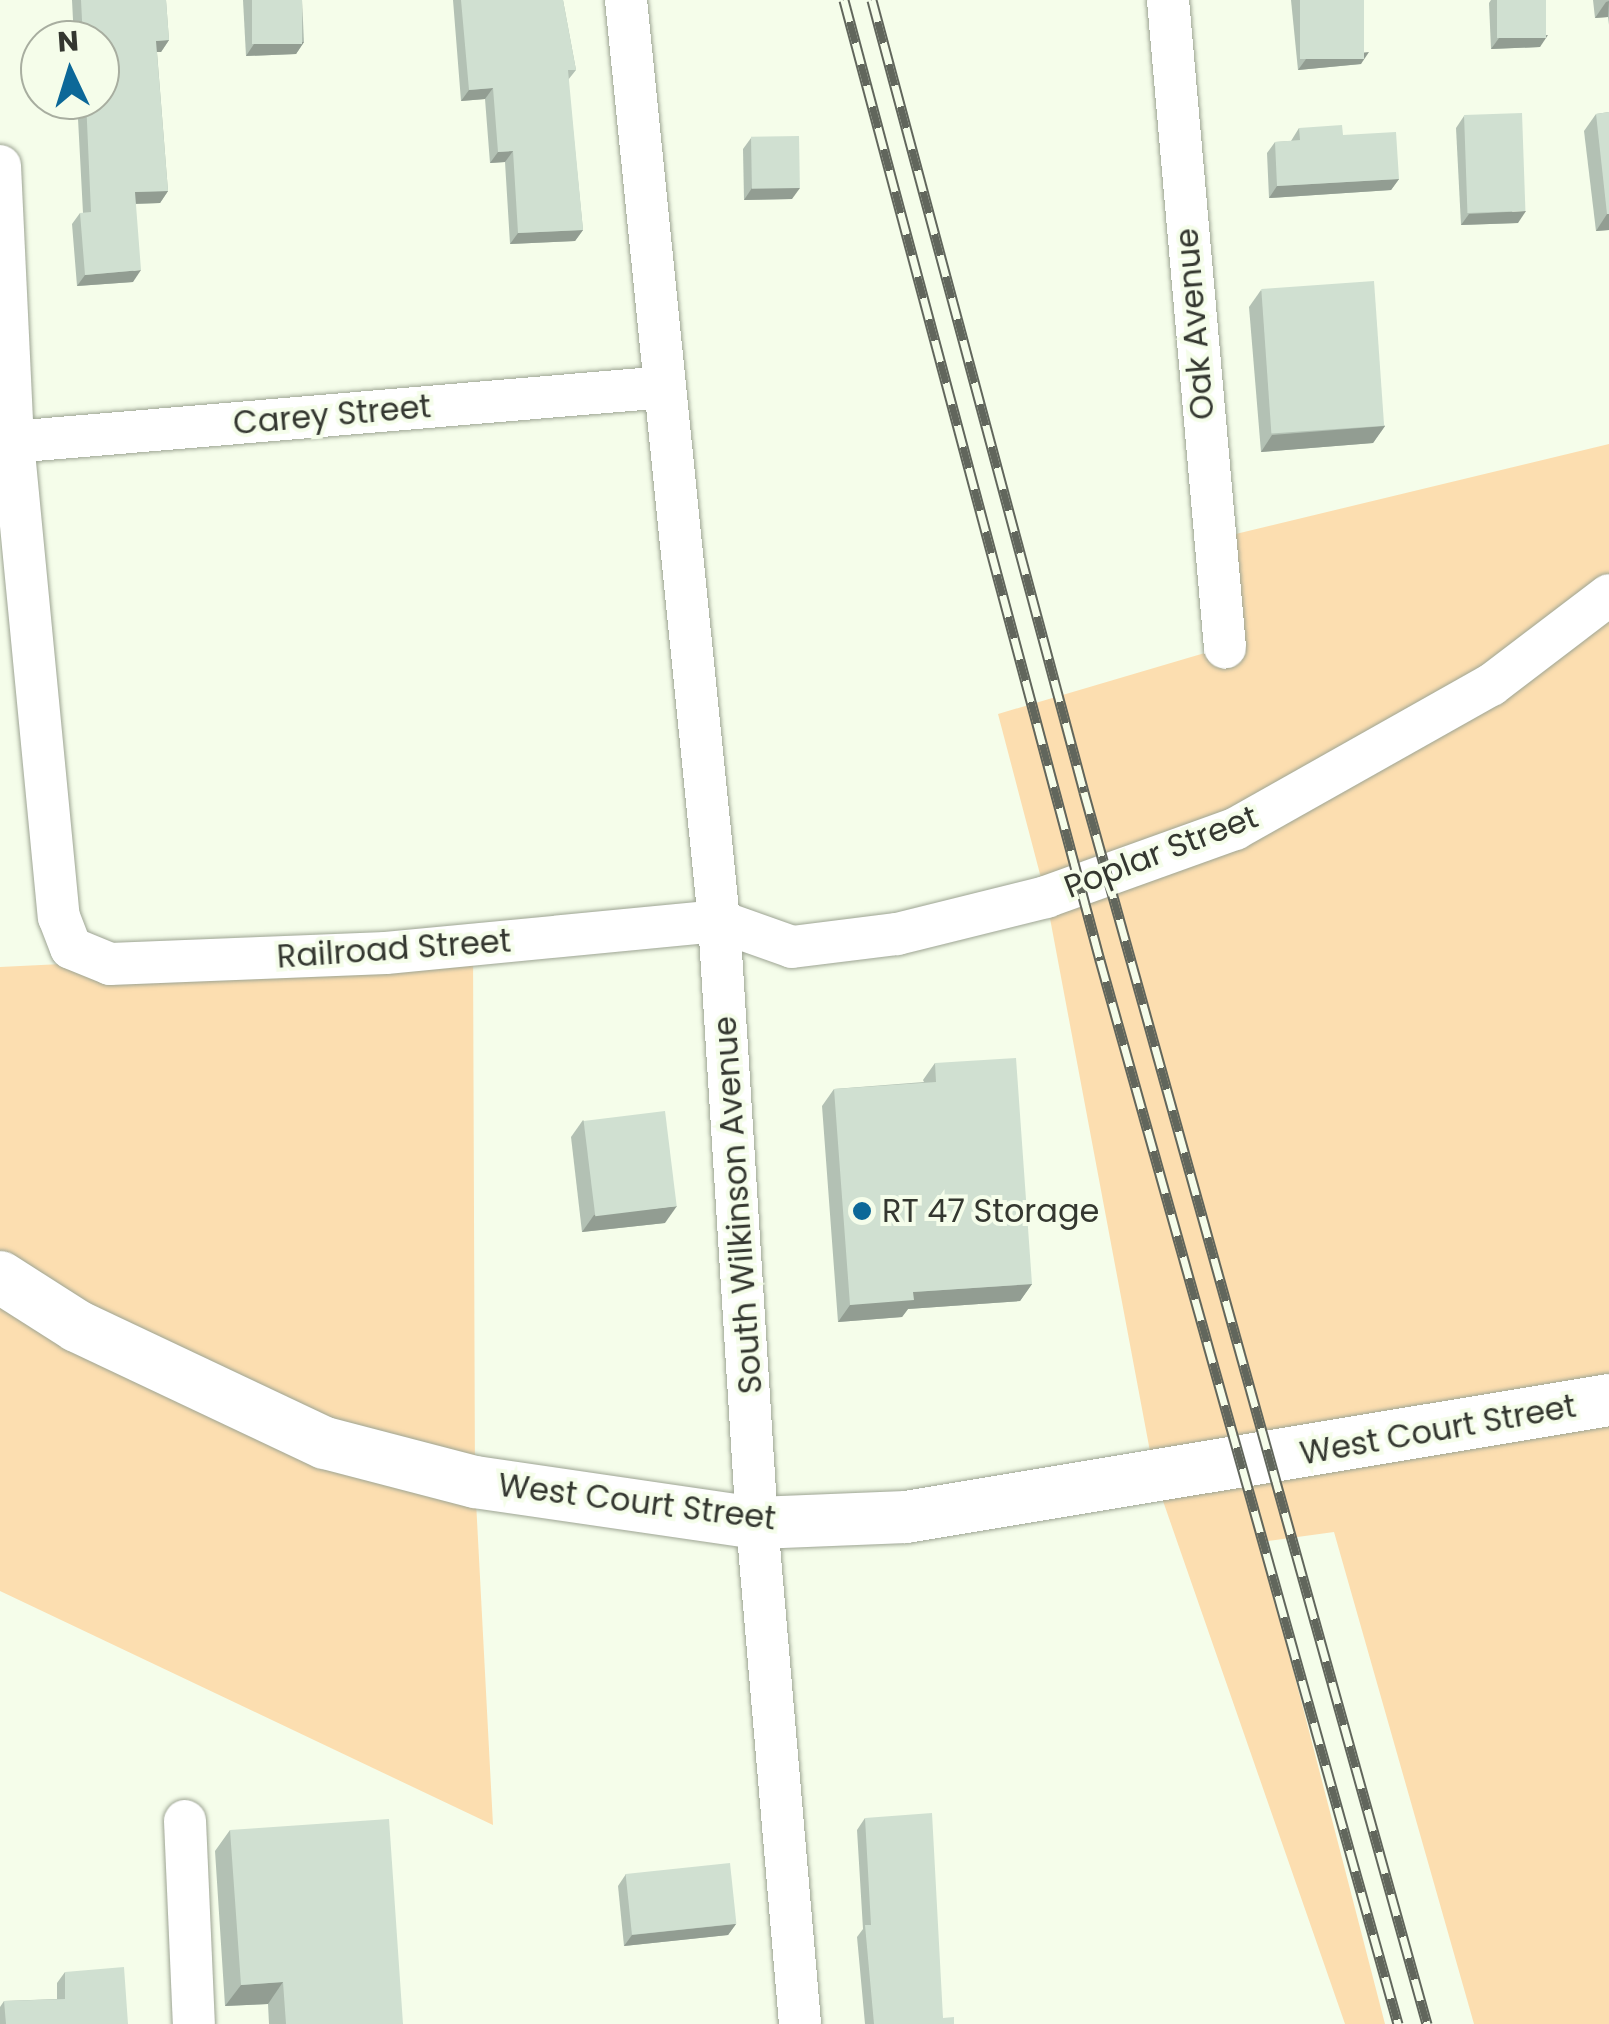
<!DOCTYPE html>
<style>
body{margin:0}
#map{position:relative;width:1609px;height:2024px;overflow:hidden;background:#f5fdea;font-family:Poppins,sans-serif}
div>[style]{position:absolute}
.green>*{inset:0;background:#fcdeb0}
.roads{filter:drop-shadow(0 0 2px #9da493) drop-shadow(0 0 2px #9da493)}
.minor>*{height:42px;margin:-21px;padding:0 21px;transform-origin:21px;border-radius:21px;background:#fff}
.major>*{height:52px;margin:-26px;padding:0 26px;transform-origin:26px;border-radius:26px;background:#fff}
.rail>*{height:11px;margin-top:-5.5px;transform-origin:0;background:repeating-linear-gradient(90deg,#f5fdea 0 22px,#61665c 0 44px);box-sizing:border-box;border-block:2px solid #61665c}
.wall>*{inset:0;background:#b3c1b4}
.shaded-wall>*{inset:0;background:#929d92}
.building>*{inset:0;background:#d0e0d1;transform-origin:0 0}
.dots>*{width:28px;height:28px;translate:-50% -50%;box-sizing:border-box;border:5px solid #f5fdea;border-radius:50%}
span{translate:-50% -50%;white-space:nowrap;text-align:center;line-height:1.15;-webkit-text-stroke:8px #f5fdea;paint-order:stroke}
.street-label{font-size:32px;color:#343730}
.poi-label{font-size:32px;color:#343730}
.left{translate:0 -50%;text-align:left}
.north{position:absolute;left:20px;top:20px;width:100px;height:100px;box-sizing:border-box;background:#f5fdea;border:2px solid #a8aea0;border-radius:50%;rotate:356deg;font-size:28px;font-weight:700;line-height:40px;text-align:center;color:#343730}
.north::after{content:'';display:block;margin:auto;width:35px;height:45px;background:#0c6898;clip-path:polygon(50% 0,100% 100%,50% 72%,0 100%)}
</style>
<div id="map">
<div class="green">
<i style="clip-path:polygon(1609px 444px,1609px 2024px,1474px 2024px,1334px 1532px,1260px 1542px,1385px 2024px,1345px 2024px,1155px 1478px,1046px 897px,998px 714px,1225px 647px,1215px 539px)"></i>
<i style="clip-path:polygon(473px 944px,475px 1482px,493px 1825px,0 1591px,0 967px)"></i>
</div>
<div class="roads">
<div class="minor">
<i style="left:626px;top:0;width:926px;rotate:84.23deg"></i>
<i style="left:719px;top:921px;width:603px;rotate:86.39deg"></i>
<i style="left:757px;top:1523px;width:503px;rotate:85.09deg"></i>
<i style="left:1168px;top:0;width:650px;rotate:84.97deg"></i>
<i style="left:0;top:166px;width:276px;rotate:87.3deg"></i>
<i style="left:13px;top:442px;width:477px;rotate:84.5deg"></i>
<i style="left:59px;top:917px;width:33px;rotate:69deg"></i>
<i style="left:71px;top:948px;width:42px;rotate:22.3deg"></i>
<i style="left:110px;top:964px;width:276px;rotate:-2.3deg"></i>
<i style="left:386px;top:953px;width:335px;rotate:-5.5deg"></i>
<i style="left:719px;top:921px;width:77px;rotate:19.6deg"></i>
<i style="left:792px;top:947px;width:106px;rotate:-7.1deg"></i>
<i style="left:897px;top:934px;width:154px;rotate:-13.9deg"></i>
<i style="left:1046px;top:897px;width:201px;rotate:-19.8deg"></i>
<i style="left:1235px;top:829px;width:294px;rotate:-29.4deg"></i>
<i style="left:1491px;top:685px;width:148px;rotate:-37.3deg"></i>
<i style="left:0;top:443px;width:667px;rotate:-4.81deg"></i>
<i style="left:185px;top:1821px;width:203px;rotate:87.5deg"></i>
</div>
<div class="major">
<i style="left:0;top:1277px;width:91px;rotate:32.5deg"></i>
<i style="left:77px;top:1326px;width:274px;rotate:25.3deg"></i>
<i style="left:325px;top:1443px;width:155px;rotate:14.6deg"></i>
<i style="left:475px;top:1482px;width:285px;rotate:8.3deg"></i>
<i style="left:757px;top:1523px;width:149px;rotate:-2.3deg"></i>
<i style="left:906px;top:1517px;width:713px;rotate:-9.45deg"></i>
</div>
</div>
<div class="rail">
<i style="left:844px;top:0;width:994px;rotate:75.07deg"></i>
<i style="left:1100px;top:960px;width:1105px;rotate:74.35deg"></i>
<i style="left:872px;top:0;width:820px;rotate:75.01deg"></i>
<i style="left:1084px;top:792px;width:1279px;rotate:74.44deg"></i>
</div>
<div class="wall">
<i style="clip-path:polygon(72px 0,166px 0,169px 40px,161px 52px,157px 52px,168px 191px,160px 203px,136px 204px,133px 282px,77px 286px,72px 224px,80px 213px,83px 213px,77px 100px,100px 100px,100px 40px,74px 40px)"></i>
<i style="clip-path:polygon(243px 0,302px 0,304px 42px,296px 54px,246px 56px)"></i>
<i style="clip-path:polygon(453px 0,563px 0,576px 70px,568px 80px,583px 230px,575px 241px,510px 244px,505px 162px,490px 163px,485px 99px,461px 101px)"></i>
<i style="clip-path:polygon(1291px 0,1364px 0,1361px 64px,1298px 70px)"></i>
<i style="clip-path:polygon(1491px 0,1546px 0,1540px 47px,1491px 49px,1489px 3px)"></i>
<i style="clip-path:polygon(1593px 0,1609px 0,1609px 25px,1608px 17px,1595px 18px)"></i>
<i style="clip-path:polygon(1609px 112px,1609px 230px,1596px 231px,1584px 131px,1596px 114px)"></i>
<i style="clip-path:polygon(1464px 116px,1518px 223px,1461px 225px,1456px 128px)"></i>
<i style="clip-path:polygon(1299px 128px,1343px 135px,1399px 179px,1391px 190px,1269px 198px,1267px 153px,1275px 142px,1291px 141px)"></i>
<i style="clip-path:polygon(751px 138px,792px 199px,744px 200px,743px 149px)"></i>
<i style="clip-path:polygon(1261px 290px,1385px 426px,1373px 443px,1261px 452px,1249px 307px)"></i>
<i style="clip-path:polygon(935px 1063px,1032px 1284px,1020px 1301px,908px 1309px,902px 1317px,838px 1322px,822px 1106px,834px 1089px,924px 1082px,923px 1080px)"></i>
<i style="clip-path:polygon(583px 1120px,665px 1223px,582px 1232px,571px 1137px)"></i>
<i style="clip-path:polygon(865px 1818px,943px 2018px,954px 2024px,865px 2024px,857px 1937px,863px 1929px,857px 1830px)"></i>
<i style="clip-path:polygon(230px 1830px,403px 2024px,269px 2024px,268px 2004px,225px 2006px,215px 1851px)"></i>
<i style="clip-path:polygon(626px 1874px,736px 1924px,728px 1935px,624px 1946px,618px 1886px)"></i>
<i style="clip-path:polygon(65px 1972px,128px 2024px,0 2024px,0 2007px,4px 2001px,57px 1999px,57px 1983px)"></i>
</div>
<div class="shaded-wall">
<i style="clip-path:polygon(1609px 1px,1608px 17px,1595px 18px,1606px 2px)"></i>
<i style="clip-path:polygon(1548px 35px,1540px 47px,1491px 49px,1499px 38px)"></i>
<i style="clip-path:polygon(169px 40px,161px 52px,148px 52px,156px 41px)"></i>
<i style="clip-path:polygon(304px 42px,296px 54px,246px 56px,254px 44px)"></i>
<i style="clip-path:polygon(1369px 52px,1361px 64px,1298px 70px,1306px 59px)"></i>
<i style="clip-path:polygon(493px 88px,485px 99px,461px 101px,469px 90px)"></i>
<i style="clip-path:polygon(513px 151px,505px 162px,490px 163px,498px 152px)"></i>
<i style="clip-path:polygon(1399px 179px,1391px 190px,1269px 198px,1277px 186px)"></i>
<i style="clip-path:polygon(752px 188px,800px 188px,792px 199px,744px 200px)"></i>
<i style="clip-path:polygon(168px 191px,160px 203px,127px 204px,135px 192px)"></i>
<i style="clip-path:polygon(1526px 211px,1518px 223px,1461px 225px,1469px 214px)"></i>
<i style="clip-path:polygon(1607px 214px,1609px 214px,1609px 230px,1596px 231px)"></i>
<i style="clip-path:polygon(583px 230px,575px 241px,510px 244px,518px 233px)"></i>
<i style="clip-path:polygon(141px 270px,133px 282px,77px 286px,85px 275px)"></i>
<i style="clip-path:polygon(1385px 426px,1373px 443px,1261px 452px,1272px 435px)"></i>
<i style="clip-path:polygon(677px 1206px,665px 1223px,582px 1232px,594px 1215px)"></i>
<i style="clip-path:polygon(1032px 1284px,1020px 1301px,908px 1309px,902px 1317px,838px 1322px,850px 1305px,913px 1292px)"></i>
<i style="clip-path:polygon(736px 1924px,728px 1935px,624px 1946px,632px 1935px)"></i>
<i style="clip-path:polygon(283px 1982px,268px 2004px,225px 2006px,241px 1985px)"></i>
</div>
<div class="building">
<i style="clip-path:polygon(81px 0,166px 0,169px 40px,156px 41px,168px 191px,135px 192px,141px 270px,85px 275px,80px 213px,91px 212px,86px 100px,100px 100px,100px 40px,83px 40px)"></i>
<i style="left:252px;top:0;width:50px;height:44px"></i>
<i style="clip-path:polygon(461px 0,563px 0,576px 70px,568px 70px,583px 230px,518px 233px,513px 151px,498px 152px,493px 88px,469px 90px)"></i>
<i style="left:1300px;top:0;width:64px;height:59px"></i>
<i style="left:1497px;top:0;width:49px;height:38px"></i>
<i style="clip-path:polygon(1609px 112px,1609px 214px,1607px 214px,1596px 114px)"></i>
<i style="left:1522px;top:113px;width:98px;height:58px;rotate:88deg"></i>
<i style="clip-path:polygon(1342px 125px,1343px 135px,1396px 132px,1399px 179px,1277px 186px,1275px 142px,1300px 140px,1299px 128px)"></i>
<i style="left:799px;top:136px;width:52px;height:48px;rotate:89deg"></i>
<i style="left:1374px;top:281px;width:145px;height:113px;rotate:86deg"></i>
<i style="clip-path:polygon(1016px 1058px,1032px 1284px,913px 1292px,914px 1300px,850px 1305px,834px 1089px,936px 1082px,935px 1063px)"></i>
<i style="left:665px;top:1111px;width:96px;height:82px;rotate:83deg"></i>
<i style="clip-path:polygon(932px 1813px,943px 2018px,954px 2017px,954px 2024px,874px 2024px,865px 1925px,871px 1925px,865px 1818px)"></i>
<i style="clip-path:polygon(389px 1819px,403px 2024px,286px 2024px,283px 1982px,241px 1985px,230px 1830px)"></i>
<i style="left:730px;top:1863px;width:61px;height:105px;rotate:84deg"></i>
<i style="clip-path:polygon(124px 1967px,128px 2024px,6px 2024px,4px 2001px,65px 1999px,65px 1972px)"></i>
</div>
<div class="dots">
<i style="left:862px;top:1211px;background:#0c6898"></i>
</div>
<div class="street-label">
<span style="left:1195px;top:324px;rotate:-95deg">Oak Avenue</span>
<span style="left:332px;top:415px;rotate:-5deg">Carey Street</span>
<span style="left:1161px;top:852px;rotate:-21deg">Poplar Street</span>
<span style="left:394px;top:949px;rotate:-4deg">Railroad Street</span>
<span style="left:738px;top:1205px;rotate:-94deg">South Wilkinson Avenue</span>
<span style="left:1438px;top:1430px;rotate:-10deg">West Court Street</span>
<span style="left:637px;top:1502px;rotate:7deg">West Court Street</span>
</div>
<div class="poi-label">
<span class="left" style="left:882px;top:1211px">RT 47 Storage</span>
</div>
<div class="north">N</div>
</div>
